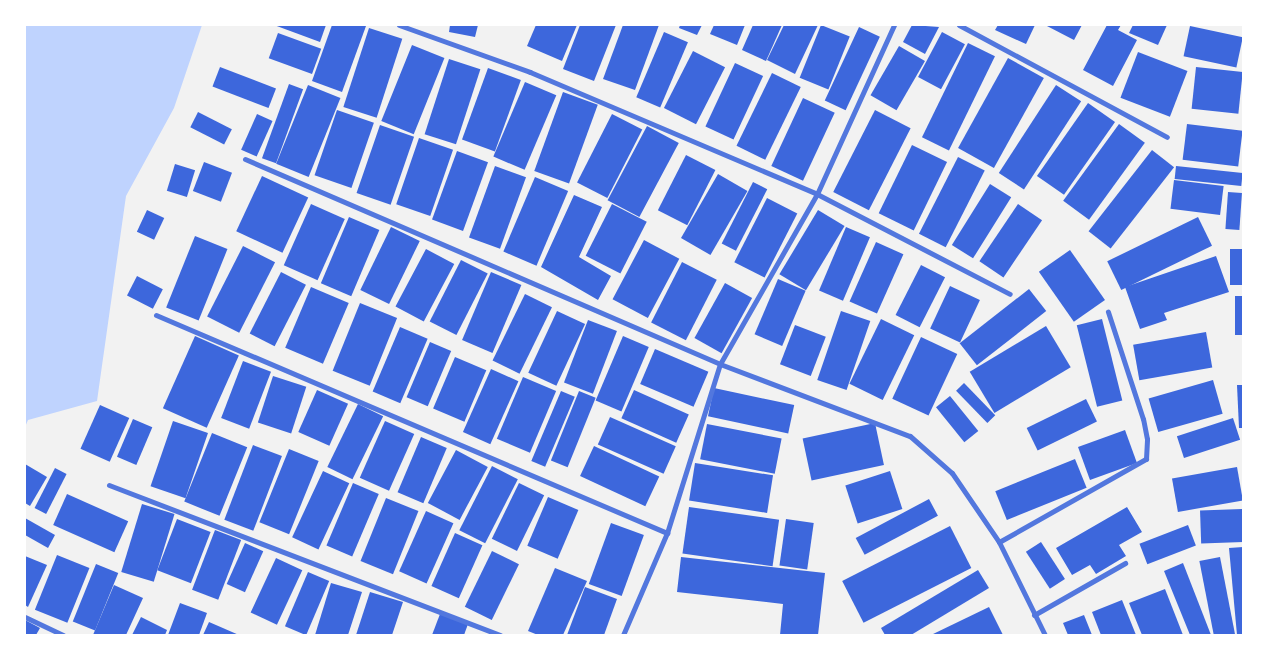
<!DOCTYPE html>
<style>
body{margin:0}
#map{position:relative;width:1268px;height:660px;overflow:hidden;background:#f2f2f2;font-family:Inter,sans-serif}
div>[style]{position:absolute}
.water>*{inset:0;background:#bfd3fe}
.building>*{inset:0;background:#3d67dc;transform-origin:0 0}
.minor>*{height:5px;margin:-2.5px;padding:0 2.5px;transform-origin:2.5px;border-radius:2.5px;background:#5277de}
span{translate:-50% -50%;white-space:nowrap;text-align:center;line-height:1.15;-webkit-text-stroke:5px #fff;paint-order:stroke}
.frame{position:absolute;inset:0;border:26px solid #fff;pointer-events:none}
</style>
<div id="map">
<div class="water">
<i style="clip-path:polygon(25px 25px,202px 25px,174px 108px,126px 196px,97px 401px,28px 420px,25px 427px)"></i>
</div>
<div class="building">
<i style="clip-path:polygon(274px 25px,326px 25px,320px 42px)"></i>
<i style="clip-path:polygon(332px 25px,366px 26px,342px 92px,312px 81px)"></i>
<i style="clip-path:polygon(450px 25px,478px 25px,475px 37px,449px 32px)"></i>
<i style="clip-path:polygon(536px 25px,577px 25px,562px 61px,527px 46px)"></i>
<i style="clip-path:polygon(580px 25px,616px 25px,594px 81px,563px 69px)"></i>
<i style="clip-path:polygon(623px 25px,659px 25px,635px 90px,603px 79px)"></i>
<i style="clip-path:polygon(680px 25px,702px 25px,697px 35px,679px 28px)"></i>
<i style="clip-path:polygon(714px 25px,745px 25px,737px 45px,710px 34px)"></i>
<i style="clip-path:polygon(753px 25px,782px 25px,766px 61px,742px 50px)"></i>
<i style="clip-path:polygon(784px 25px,818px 25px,795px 74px,767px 60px)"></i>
<i style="left:821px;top:25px;width:31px;height:57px;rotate:22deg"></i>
<i style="clip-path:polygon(912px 25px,939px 27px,925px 54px,903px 42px)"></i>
<i style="clip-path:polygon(998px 25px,1035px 25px,1026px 44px,995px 30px)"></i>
<i style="clip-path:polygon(1045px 25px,1082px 25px,1074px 40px)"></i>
<i style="clip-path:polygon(1107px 25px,1121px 25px,1118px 30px,1137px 40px,1113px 86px,1083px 70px)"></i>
<i style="clip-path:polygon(1133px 25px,1167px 25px,1158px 45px,1129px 33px)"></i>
<i style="left:1190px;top:26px;width:54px;height:31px;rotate:12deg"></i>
<i style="left:859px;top:27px;width:23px;height:81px;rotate:25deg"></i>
<i style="left:369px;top:28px;width:35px;height:83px;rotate:18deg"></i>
<i style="left:664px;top:32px;width:26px;height:71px;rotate:23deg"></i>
<i style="left:942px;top:32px;width:26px;height:51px;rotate:28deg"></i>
<i style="left:278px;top:33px;width:46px;height:27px;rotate:20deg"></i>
<i style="left:968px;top:43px;width:30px;height:105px;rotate:26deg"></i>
<i style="left:412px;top:45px;width:35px;height:82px;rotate:22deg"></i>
<i style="left:899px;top:46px;width:30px;height:57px;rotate:30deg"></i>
<i style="left:693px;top:51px;width:36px;height:64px;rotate:27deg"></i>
<i style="left:1138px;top:52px;width:53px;height:49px;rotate:21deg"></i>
<i style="left:1008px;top:58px;width:41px;height:103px;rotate:29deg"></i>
<i style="left:449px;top:59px;width:33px;height:79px;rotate:18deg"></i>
<i style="left:735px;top:63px;width:31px;height:70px;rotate:25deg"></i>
<i style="left:220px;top:67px;width:60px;height:21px;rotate:21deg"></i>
<i style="left:1196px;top:67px;width:47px;height:42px;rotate:6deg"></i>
<i style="left:488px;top:68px;width:35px;height:76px;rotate:20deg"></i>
<i style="left:772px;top:73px;width:32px;height:81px;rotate:26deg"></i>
<i style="left:525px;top:82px;width:34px;height:81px;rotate:23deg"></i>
<i style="left:289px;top:84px;width:15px;height:79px;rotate:20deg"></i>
<i style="left:308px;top:85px;width:35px;height:85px;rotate:22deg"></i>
<i style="left:1056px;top:85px;width:30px;height:105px;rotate:33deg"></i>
<i style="left:563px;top:92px;width:37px;height:84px;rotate:20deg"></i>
<i style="left:803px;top:98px;width:35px;height:75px;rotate:25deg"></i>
<i style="left:1088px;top:103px;width:33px;height:89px;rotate:35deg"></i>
<i style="left:337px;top:110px;width:39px;height:69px;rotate:19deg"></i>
<i style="left:875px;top:110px;width:40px;height:92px;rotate:27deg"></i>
<i style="left:198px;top:112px;width:38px;height:17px;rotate:27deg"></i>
<i style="left:257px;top:114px;width:17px;height:39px;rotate:24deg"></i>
<i style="left:612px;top:114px;width:34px;height:77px;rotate:27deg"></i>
<i style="left:1119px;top:124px;width:32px;height:95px;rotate:36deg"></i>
<i style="left:1187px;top:124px;width:56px;height:36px;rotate:7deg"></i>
<i style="left:380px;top:125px;width:36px;height:72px;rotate:19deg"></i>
<i style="left:647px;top:126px;width:36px;height:84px;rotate:28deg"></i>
<i style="left:419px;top:138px;width:36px;height:70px;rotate:19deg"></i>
<i style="left:912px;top:145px;width:39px;height:76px;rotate:26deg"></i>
<i style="left:1152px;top:150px;width:28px;height:103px;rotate:38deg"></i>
<i style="left:457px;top:151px;width:33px;height:73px;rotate:20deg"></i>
<i style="left:686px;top:155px;width:33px;height:62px;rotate:27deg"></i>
<i style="left:958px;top:157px;width:30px;height:86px;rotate:27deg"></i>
<i style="left:204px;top:162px;width:30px;height:31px;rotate:21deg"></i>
<i style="left:175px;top:164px;width:21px;height:28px;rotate:17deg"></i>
<i style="left:495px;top:166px;width:33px;height:76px;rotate:20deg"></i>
<i style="left:1176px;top:166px;width:67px;height:13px;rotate:6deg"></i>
<i style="left:718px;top:174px;width:34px;height:74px;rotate:30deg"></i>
<i style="left:262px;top:176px;width:51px;height:61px;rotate:25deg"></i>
<i style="left:535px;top:177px;width:36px;height:81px;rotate:23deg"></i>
<i style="left:1174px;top:180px;width:50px;height:29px;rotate:7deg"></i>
<i style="left:753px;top:182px;width:16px;height:69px;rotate:27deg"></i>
<i style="left:990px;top:184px;width:25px;height:72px;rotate:32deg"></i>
<i style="left:1228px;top:192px;width:14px;height:37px;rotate:4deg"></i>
<i style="clip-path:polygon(574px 195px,602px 207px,579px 257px,611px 276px,598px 300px,541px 267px)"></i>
<i style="left:767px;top:198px;width:34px;height:72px;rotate:27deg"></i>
<i style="left:311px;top:204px;width:37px;height:67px;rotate:24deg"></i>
<i style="left:612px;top:204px;width:39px;height:58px;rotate:27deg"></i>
<i style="left:1018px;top:204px;width:29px;height:69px;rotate:34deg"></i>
<i style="left:147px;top:210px;width:19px;height:24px;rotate:25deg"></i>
<i style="left:818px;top:210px;width:31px;height:75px;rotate:31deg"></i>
<i style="left:349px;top:217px;width:33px;height:72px;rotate:23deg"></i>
<i style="left:1198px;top:217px;width:32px;height:101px;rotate:64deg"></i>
<i style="left:391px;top:227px;width:32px;height:70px;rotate:26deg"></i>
<i style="left:846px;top:227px;width:26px;height:69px;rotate:23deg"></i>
<i style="left:195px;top:236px;width:35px;height:77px;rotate:22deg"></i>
<i style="left:644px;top:240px;width:40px;height:67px;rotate:28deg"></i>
<i style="left:876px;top:242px;width:30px;height:65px;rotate:24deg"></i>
<i style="left:243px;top:246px;width:36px;height:79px;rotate:27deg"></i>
<i style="left:426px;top:249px;width:32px;height:65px;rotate:28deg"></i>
<i style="left:1230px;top:249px;width:13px;height:36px"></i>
<i style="left:1070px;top:250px;width:61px;height:38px;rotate:55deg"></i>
<i style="clip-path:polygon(1216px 256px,1229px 292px,1164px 313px,1167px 320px,1140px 329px,1125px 287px)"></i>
<i style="left:461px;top:260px;width:30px;height:69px;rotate:27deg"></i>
<i style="left:682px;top:262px;width:39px;height:68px;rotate:27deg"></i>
<i style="left:921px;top:265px;width:27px;height:56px;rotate:27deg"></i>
<i style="left:281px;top:272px;width:28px;height:69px;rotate:27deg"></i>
<i style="left:491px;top:272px;width:33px;height:74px;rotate:23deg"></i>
<i style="left:137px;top:276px;width:29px;height:22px;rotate:27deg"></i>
<i style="left:778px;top:279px;width:30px;height:60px;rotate:23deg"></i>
<i style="left:725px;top:283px;width:31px;height:63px;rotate:29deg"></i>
<i style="left:950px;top:286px;width:33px;height:47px;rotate:25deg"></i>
<i style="left:311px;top:287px;width:41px;height:66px;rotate:23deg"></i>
<i style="left:1029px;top:289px;width:28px;height:88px;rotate:52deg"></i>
<i style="left:525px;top:294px;width:30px;height:74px;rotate:26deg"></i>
<i style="left:1235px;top:296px;width:8px;height:39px"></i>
<i style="left:360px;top:303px;width:40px;height:73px;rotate:22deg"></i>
<i style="left:557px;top:311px;width:31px;height:68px;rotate:25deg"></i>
<i style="left:841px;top:311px;width:31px;height:73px;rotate:19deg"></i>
<i style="left:881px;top:319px;width:37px;height:72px;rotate:26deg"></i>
<i style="left:1102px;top:319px;width:84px;height:26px;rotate:76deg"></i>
<i style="left:588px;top:320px;width:31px;height:67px;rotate:21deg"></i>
<i style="left:795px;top:325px;width:33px;height:42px;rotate:21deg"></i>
<i style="left:1046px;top:326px;width:48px;height:89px;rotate:59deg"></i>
<i style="left:400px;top:327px;width:30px;height:70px;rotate:23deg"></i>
<i style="left:1206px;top:332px;width:36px;height:74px;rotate:80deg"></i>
<i style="left:195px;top:336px;width:48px;height:79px;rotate:24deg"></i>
<i style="left:623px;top:336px;width:28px;height:70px;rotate:23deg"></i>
<i style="left:921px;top:337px;width:40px;height:68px;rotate:25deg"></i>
<i style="left:430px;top:342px;width:23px;height:60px;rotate:23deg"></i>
<i style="left:655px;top:349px;width:58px;height:38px;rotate:23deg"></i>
<i style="left:455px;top:357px;width:34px;height:56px;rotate:23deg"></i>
<i style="left:243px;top:361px;width:30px;height:61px;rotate:21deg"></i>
<i style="left:491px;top:369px;width:30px;height:69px;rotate:24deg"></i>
<i style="left:273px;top:376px;width:35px;height:49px;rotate:18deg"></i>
<i style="left:523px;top:377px;width:36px;height:67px;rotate:23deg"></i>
<i style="left:1213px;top:380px;width:35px;height:67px;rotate:74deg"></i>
<i style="left:964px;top:383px;width:45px;height:11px;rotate:46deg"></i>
<i style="clip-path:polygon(1237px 385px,1243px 385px,1243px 428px,1239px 428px)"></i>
<i style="left:714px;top:388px;width:82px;height:29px;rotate:12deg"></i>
<i style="left:317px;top:390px;width:34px;height:46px;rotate:24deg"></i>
<i style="left:634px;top:390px;width:60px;height:31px;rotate:24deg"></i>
<i style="left:561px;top:391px;width:15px;height:76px;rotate:23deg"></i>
<i style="left:579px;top:391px;width:18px;height:75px;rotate:22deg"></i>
<i style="left:950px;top:396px;width:45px;height:18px;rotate:51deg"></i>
<i style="left:1086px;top:399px;width:25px;height:66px;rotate:64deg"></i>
<i style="left:358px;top:404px;width:28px;height:70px;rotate:26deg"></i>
<i style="left:100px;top:405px;width:32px;height:48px;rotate:24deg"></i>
<i style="left:610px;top:417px;width:72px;height:30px;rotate:24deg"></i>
<i style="left:1233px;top:418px;width:23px;height:59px;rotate:72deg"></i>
<i style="left:133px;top:419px;width:21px;height:41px;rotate:23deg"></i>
<i style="left:173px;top:421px;width:37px;height:69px;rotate:19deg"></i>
<i style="left:385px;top:421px;width:32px;height:62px;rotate:24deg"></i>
<i style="left:875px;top:423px;width:43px;height:74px;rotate:78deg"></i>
<i style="left:707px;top:424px;width:76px;height:36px;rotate:11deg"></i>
<i style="left:1125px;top:430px;width:35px;height:50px;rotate:70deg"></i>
<i style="left:212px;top:433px;width:38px;height:74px;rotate:22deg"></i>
<i style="left:421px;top:437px;width:28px;height:60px;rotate:23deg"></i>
<i style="left:253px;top:445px;width:31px;height:80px;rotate:21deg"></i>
<i style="left:594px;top:446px;width:72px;height:33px;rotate:25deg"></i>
<i style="left:289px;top:449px;width:32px;height:79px;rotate:22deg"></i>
<i style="left:456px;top:450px;width:36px;height:60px;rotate:28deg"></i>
<i style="left:1075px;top:459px;width:31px;height:86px;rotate:68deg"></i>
<i style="left:695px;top:463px;width:79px;height:38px;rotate:9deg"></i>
<i style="clip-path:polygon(25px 464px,47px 477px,30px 506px,25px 503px)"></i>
<i style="left:492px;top:466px;width:29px;height:72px;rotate:27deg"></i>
<i style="left:1237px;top:467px;width:34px;height:66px;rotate:80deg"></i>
<i style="left:55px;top:468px;width:13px;height:45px;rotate:27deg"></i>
<i style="left:323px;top:471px;width:29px;height:73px;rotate:25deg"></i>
<i style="left:890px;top:471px;width:40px;height:47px;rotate:72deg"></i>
<i style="left:353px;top:483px;width:28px;height:68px;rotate:23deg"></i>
<i style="left:519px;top:483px;width:28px;height:62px;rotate:26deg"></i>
<i style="left:67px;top:494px;width:67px;height:34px;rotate:24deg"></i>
<i style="left:548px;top:497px;width:33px;height:53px;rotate:23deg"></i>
<i style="left:386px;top:498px;width:35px;height:68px;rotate:22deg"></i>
<i style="left:929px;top:499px;width:19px;height:83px;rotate:62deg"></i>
<i style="left:142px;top:504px;width:34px;height:71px;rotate:17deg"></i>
<i style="left:689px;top:507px;width:91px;height:47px;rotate:8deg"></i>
<i style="clip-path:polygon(1127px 507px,1142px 532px,1119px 545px,1126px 556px,1096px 574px,1090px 565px,1072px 575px,1056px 548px)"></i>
<i style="left:1242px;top:509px;width:33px;height:42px;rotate:88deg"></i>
<i style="left:426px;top:511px;width:30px;height:66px;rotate:24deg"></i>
<i style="clip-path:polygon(25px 518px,55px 535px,48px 548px,25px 535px)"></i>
<i style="left:177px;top:519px;width:36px;height:55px;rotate:21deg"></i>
<i style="left:786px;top:519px;width:28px;height:47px;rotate:8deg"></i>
<i style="left:611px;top:523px;width:35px;height:65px;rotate:20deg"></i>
<i style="left:1188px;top:525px;width:22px;height:52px;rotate:69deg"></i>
<i style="left:950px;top:526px;width:47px;height:121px;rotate:63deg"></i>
<i style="left:215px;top:530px;width:28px;height:64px;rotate:21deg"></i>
<i style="left:455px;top:533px;width:30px;height:58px;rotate:24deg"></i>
<i style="left:1041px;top:542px;width:44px;height:18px;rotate:57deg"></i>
<i style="left:245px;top:543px;width:20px;height:45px;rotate:24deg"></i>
<i style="clip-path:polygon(1243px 547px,1243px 635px,1237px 635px,1229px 548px)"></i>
<i style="left:492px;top:551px;width:30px;height:62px;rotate:26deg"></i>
<i style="left:57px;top:555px;width:35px;height:59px;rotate:22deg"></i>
<i style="clip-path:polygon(25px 556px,47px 565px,28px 607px,25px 605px)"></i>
<i style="clip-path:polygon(681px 557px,825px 573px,818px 635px,780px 635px,783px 604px,677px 592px)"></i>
<i style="left:1220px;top:557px;width:79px;height:21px;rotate:79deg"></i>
<i style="left:276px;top:558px;width:29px;height:60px;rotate:25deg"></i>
<i style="clip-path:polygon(1183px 563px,1211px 635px,1190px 635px,1164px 571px)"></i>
<i style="left:96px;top:564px;width:24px;height:62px;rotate:22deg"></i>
<i style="clip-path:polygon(555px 568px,587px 581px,563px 635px,538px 635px,528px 631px)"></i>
<i style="clip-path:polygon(978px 570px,989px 588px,911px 635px,885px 635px,881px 628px)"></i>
<i style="left:308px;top:572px;width:23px;height:59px;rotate:23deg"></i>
<i style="clip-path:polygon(331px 583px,362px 592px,348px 635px,315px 635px)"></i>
<i style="clip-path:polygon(114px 585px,143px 598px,126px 635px,93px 635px)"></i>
<i style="clip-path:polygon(585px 587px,617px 599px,604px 635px,567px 635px)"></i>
<i style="clip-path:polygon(1165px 589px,1183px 635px,1142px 635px,1129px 603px)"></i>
<i style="clip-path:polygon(370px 592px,403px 602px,392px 635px,356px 635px)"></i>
<i style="clip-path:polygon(1122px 600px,1136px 635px,1101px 635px,1092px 612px)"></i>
<i style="clip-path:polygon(180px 603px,207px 613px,199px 635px,168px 635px)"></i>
<i style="clip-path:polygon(989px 607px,1003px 635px,931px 635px)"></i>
<i style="clip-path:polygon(440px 614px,468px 624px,464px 635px,432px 635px)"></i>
<i style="clip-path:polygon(1084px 615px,1092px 635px,1068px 635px,1063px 623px)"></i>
<i style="clip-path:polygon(141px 617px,167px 630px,165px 635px,132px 635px)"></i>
<i style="clip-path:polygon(25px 620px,40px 628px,36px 635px,25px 635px)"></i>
<i style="clip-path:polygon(209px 622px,239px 635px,203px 635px)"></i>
</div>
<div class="minor">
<i style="left:399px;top:25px;width:139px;rotate:19.7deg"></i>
<i style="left:530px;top:72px;width:312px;rotate:23deg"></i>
<i style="left:817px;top:194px;width:217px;rotate:27.4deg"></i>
<i style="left:959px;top:25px;width:236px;rotate:28.3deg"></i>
<i style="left:245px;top:159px;width:517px;rotate:23.34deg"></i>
<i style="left:720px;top:364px;width:203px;rotate:20.8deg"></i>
<i style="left:910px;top:436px;width:56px;rotate:41.4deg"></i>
<i style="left:952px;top:473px;width:83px;rotate:55.7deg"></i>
<i style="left:999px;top:542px;width:104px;rotate:63.7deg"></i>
<i style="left:156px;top:315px;width:556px;rotate:23.1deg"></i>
<i style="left:109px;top:485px;width:419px;rotate:21deg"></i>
<i style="left:999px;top:542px;width:169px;rotate:-29.5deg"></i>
<i style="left:1146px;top:459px;width:20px;rotate:-87deg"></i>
<i style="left:1147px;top:439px;width:20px;rotate:-101deg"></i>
<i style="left:1143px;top:419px;width:113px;rotate:-108.1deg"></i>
<i style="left:1034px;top:615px;width:105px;rotate:-29.7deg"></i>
<i style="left:25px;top:617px;width:42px;rotate:25.3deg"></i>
<i style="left:623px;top:635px;width:111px;rotate:-66.7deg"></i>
<i style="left:667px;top:533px;width:177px;rotate:-72.6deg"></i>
<i style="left:720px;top:364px;width:196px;rotate:-60.3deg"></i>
<i style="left:817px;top:194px;width:186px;rotate:-65.5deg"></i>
</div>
<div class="frame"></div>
</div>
